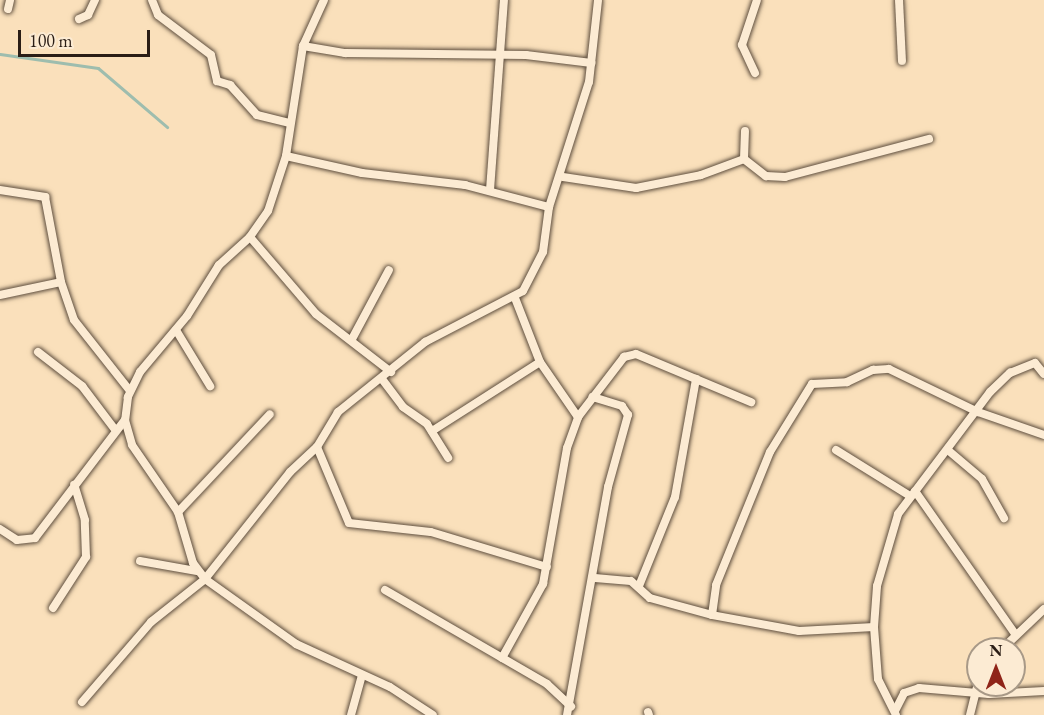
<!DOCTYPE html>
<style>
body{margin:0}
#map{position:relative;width:1044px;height:715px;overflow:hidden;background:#fae0bb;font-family:"EB Garamond",serif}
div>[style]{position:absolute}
.stream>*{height:3px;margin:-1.5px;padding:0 1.5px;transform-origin:1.5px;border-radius:1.5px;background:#9ebdae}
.roads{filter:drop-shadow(0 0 2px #5e4e3e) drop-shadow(0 0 2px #5e4e3e)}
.street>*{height:8px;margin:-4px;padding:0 4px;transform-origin:4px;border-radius:4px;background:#fcebd3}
span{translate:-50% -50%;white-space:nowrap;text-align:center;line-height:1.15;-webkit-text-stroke:6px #fcebd3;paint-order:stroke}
.north{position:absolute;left:966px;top:637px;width:60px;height:60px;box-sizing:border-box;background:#fcebd3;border:2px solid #a89987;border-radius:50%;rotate:0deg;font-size:16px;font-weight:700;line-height:24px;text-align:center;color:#2a1d15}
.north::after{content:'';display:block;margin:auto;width:21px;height:27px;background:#8f2418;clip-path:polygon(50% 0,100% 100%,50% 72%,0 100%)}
.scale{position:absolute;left:18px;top:30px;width:132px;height:27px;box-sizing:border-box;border:3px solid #2a1d15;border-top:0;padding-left:8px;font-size:18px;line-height:21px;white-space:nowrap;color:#2a1d15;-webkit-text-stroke:4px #fcebd3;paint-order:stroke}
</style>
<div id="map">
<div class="stream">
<i style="left:0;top:54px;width:99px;rotate:8.1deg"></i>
<i style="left:98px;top:68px;width:91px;rotate:40.5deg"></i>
</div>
<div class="roads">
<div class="street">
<i style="left:152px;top:0;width:16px;rotate:68deg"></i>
<i style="left:158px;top:15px;width:66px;rotate:37deg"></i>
<i style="left:211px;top:55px;width:27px;rotate:77deg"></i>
<i style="left:217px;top:81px;width:14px;rotate:17deg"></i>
<i style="left:230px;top:85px;width:40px;rotate:48deg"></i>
<i style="left:257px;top:115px;width:33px;rotate:14deg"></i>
<i style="left:324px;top:0;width:51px;rotate:114.5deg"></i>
<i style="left:303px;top:46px;width:111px;rotate:98.8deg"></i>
<i style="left:286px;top:156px;width:58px;rotate:108.1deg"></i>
<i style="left:268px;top:211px;width:32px;rotate:125deg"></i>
<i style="left:250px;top:237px;width:42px;rotate:137.9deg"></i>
<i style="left:219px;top:265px;width:60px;rotate:122.1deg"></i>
<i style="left:187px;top:316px;width:73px;rotate:130deg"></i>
<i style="left:140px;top:372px;width:28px;rotate:116deg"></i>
<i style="left:128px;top:397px;width:23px;rotate:97deg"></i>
<i style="left:125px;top:420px;width:26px;rotate:74deg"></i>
<i style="left:132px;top:445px;width:81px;rotate:55.5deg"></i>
<i style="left:178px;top:512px;width:53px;rotate:73.6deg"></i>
<i style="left:193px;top:563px;width:20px;rotate:53deg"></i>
<i style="left:205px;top:579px;width:112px;rotate:35.5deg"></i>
<i style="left:296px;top:644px;width:103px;rotate:24.6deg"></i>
<i style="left:390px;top:687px;width:51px;rotate:33.1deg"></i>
<i style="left:899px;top:0;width:61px;rotate:87.2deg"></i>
<i style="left:8px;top:9px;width:9px;rotate:-77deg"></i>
<i style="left:79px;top:19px;width:10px;rotate:-24deg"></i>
<i style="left:88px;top:15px;width:17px;rotate:-65deg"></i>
<i style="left:303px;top:46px;width:43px;rotate:9.5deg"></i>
<i style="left:345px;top:53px;width:181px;rotate:0.6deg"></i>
<i style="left:526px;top:55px;width:66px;rotate:6.9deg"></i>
<i style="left:755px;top:73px;width:31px;rotate:-115deg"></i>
<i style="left:742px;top:45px;width:47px;rotate:-71.6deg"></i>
<i style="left:286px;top:156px;width:78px;rotate:12.6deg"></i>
<i style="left:362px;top:173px;width:104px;rotate:6.6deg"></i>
<i style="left:465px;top:185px;width:87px;rotate:14.7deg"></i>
<i style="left:744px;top:159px;width:28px;rotate:38deg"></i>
<i style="left:766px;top:176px;width:19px;rotate:3deg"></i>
<i style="left:785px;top:177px;width:149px;rotate:-14.8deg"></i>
<i style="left:563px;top:177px;width:74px;rotate:8.6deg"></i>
<i style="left:636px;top:188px;width:66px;rotate:-11.3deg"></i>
<i style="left:701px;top:175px;width:46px;rotate:-20.4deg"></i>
<i style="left:744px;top:159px;width:28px;rotate:-88deg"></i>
<i style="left:0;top:190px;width:46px;rotate:8.8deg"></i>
<i style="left:45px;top:197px;width:86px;rotate:79.3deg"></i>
<i style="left:490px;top:190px;width:191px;rotate:-85.8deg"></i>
<i style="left:250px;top:237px;width:101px;rotate:49.4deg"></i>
<i style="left:316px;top:314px;width:95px;rotate:37.7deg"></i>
<i style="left:0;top:295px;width:62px;rotate:-12deg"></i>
<i style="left:61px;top:282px;width:40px;rotate:71.1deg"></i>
<i style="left:74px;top:320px;width:90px;rotate:51.7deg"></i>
<i style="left:515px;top:298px;width:69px;rotate:68.7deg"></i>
<i style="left:540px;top:362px;width:67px;rotate:55.4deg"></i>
<i style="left:176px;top:330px;width:66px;rotate:58.7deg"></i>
<i style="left:352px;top:339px;width:78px;rotate:-61.8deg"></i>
<i style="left:38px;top:352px;width:56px;rotate:37.7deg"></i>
<i style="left:82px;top:386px;width:56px;rotate:52.9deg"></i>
<i style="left:382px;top:379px;width:35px;rotate:53deg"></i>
<i style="left:403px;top:407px;width:29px;rotate:35deg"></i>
<i style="left:427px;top:424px;width:40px;rotate:58deg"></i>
<i style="left:432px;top:431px;width:128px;rotate:-32.6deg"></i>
<i style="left:317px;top:447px;width:82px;rotate:67.2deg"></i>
<i style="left:349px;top:523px;width:82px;rotate:6.3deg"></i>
<i style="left:431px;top:532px;width:121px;rotate:16.8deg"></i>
<i style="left:836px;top:450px;width:87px;rotate:31.9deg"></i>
<i style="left:949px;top:451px;width:43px;rotate:40.3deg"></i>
<i style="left:982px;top:479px;width:45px;rotate:60.6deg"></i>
<i style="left:915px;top:491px;width:174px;rotate:55deg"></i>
<i style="left:178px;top:512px;width:134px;rotate:-46.8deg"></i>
<i style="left:0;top:529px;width:20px;rotate:33deg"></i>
<i style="left:17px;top:540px;width:18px;rotate:-6deg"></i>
<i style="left:35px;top:538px;width:148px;rotate:-52.7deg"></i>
<i style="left:140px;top:561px;width:58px;rotate:10deg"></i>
<i style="left:595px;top:578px;width:36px;rotate:5deg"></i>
<i style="left:631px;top:581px;width:25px;rotate:42deg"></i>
<i style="left:650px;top:598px;width:64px;rotate:15.3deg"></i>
<i style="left:639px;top:586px;width:96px;rotate:-68deg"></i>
<i style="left:675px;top:497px;width:120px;rotate:-79.9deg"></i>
<i style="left:385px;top:590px;width:187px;rotate:30.1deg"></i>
<i style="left:547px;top:684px;width:33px;rotate:43deg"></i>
<i style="left:53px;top:608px;width:61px;rotate:-57.1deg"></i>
<i style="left:86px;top:557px;width:37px;rotate:-92deg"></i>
<i style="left:85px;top:520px;width:37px;rotate:-107deg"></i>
<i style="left:874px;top:627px;width:75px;rotate:176.9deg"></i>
<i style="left:799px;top:631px;width:88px;rotate:-169.6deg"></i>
<i style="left:712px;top:615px;width:30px;rotate:-82deg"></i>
<i style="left:716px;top:585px;width:144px;rotate:-67.9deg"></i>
<i style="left:770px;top:452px;width:80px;rotate:-58.3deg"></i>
<i style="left:812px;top:384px;width:35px;rotate:-3deg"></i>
<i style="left:847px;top:382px;width:29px;rotate:-25deg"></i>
<i style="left:873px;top:370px;width:16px;rotate:-4deg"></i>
<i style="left:889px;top:369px;width:99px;rotate:25.8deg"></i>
<i style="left:978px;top:412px;width:70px;rotate:19.2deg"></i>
<i style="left:1002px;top:649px;width:58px;rotate:-43.6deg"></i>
<i style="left:502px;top:658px;width:85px;rotate:-61deg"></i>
<i style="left:543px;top:584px;width:138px;rotate:-80deg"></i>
<i style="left:567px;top:448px;width:33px;rotate:-70deg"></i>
<i style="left:578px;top:417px;width:76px;rotate:-52.5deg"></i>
<i style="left:624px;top:357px;width:12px;rotate:-14deg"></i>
<i style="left:636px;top:354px;width:125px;rotate:22.7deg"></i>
<i style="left:82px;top:702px;width:106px;rotate:-49.2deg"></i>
<i style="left:151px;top:622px;width:69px;rotate:-38.5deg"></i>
<i style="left:205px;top:579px;width:137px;rotate:-51.5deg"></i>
<i style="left:290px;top:472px;width:37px;rotate:-43deg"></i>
<i style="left:317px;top:447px;width:41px;rotate:-59deg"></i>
<i style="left:338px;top:412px;width:112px;rotate:-38.8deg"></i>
<i style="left:425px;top:342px;width:110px;rotate:-27.5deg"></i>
<i style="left:523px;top:291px;width:44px;rotate:-62.9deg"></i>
<i style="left:543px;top:252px;width:45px;rotate:-82.4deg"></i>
<i style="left:549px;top:207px;width:131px;rotate:-72.3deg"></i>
<i style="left:589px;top:82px;width:82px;rotate:-83.7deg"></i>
<i style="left:895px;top:711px;width:20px;rotate:-63deg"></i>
<i style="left:904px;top:693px;width:16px;rotate:-18deg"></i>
<i style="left:919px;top:688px;width:70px;rotate:4.9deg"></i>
<i style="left:989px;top:694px;width:55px;rotate:-3.1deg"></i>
<i style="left:648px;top:712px;width:3px;rotate:72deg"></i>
<i style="left:351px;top:715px;width:41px;rotate:-74.6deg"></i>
<i style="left:567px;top:715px;width:232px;rotate:-79.8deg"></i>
<i style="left:608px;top:487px;width:75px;rotate:-74.5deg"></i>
<i style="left:628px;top:415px;width:11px;rotate:-124deg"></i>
<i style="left:622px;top:406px;width:31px;rotate:-163deg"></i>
<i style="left:896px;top:715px;width:40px;rotate:-116.6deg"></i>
<i style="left:878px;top:679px;width:52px;rotate:-94.4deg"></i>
<i style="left:874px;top:627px;width:41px;rotate:-85.8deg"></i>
<i style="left:877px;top:586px;width:75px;rotate:-73.7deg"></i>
<i style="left:898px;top:514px;width:153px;rotate:-53deg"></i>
<i style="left:990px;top:392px;width:28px;rotate:-44deg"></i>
<i style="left:1010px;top:373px;width:27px;rotate:-22deg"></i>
<i style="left:1035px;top:363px;width:14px;rotate:51deg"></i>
<i style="left:970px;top:715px;width:34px;rotate:-76deg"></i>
</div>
</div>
<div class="north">N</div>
<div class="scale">100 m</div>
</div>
